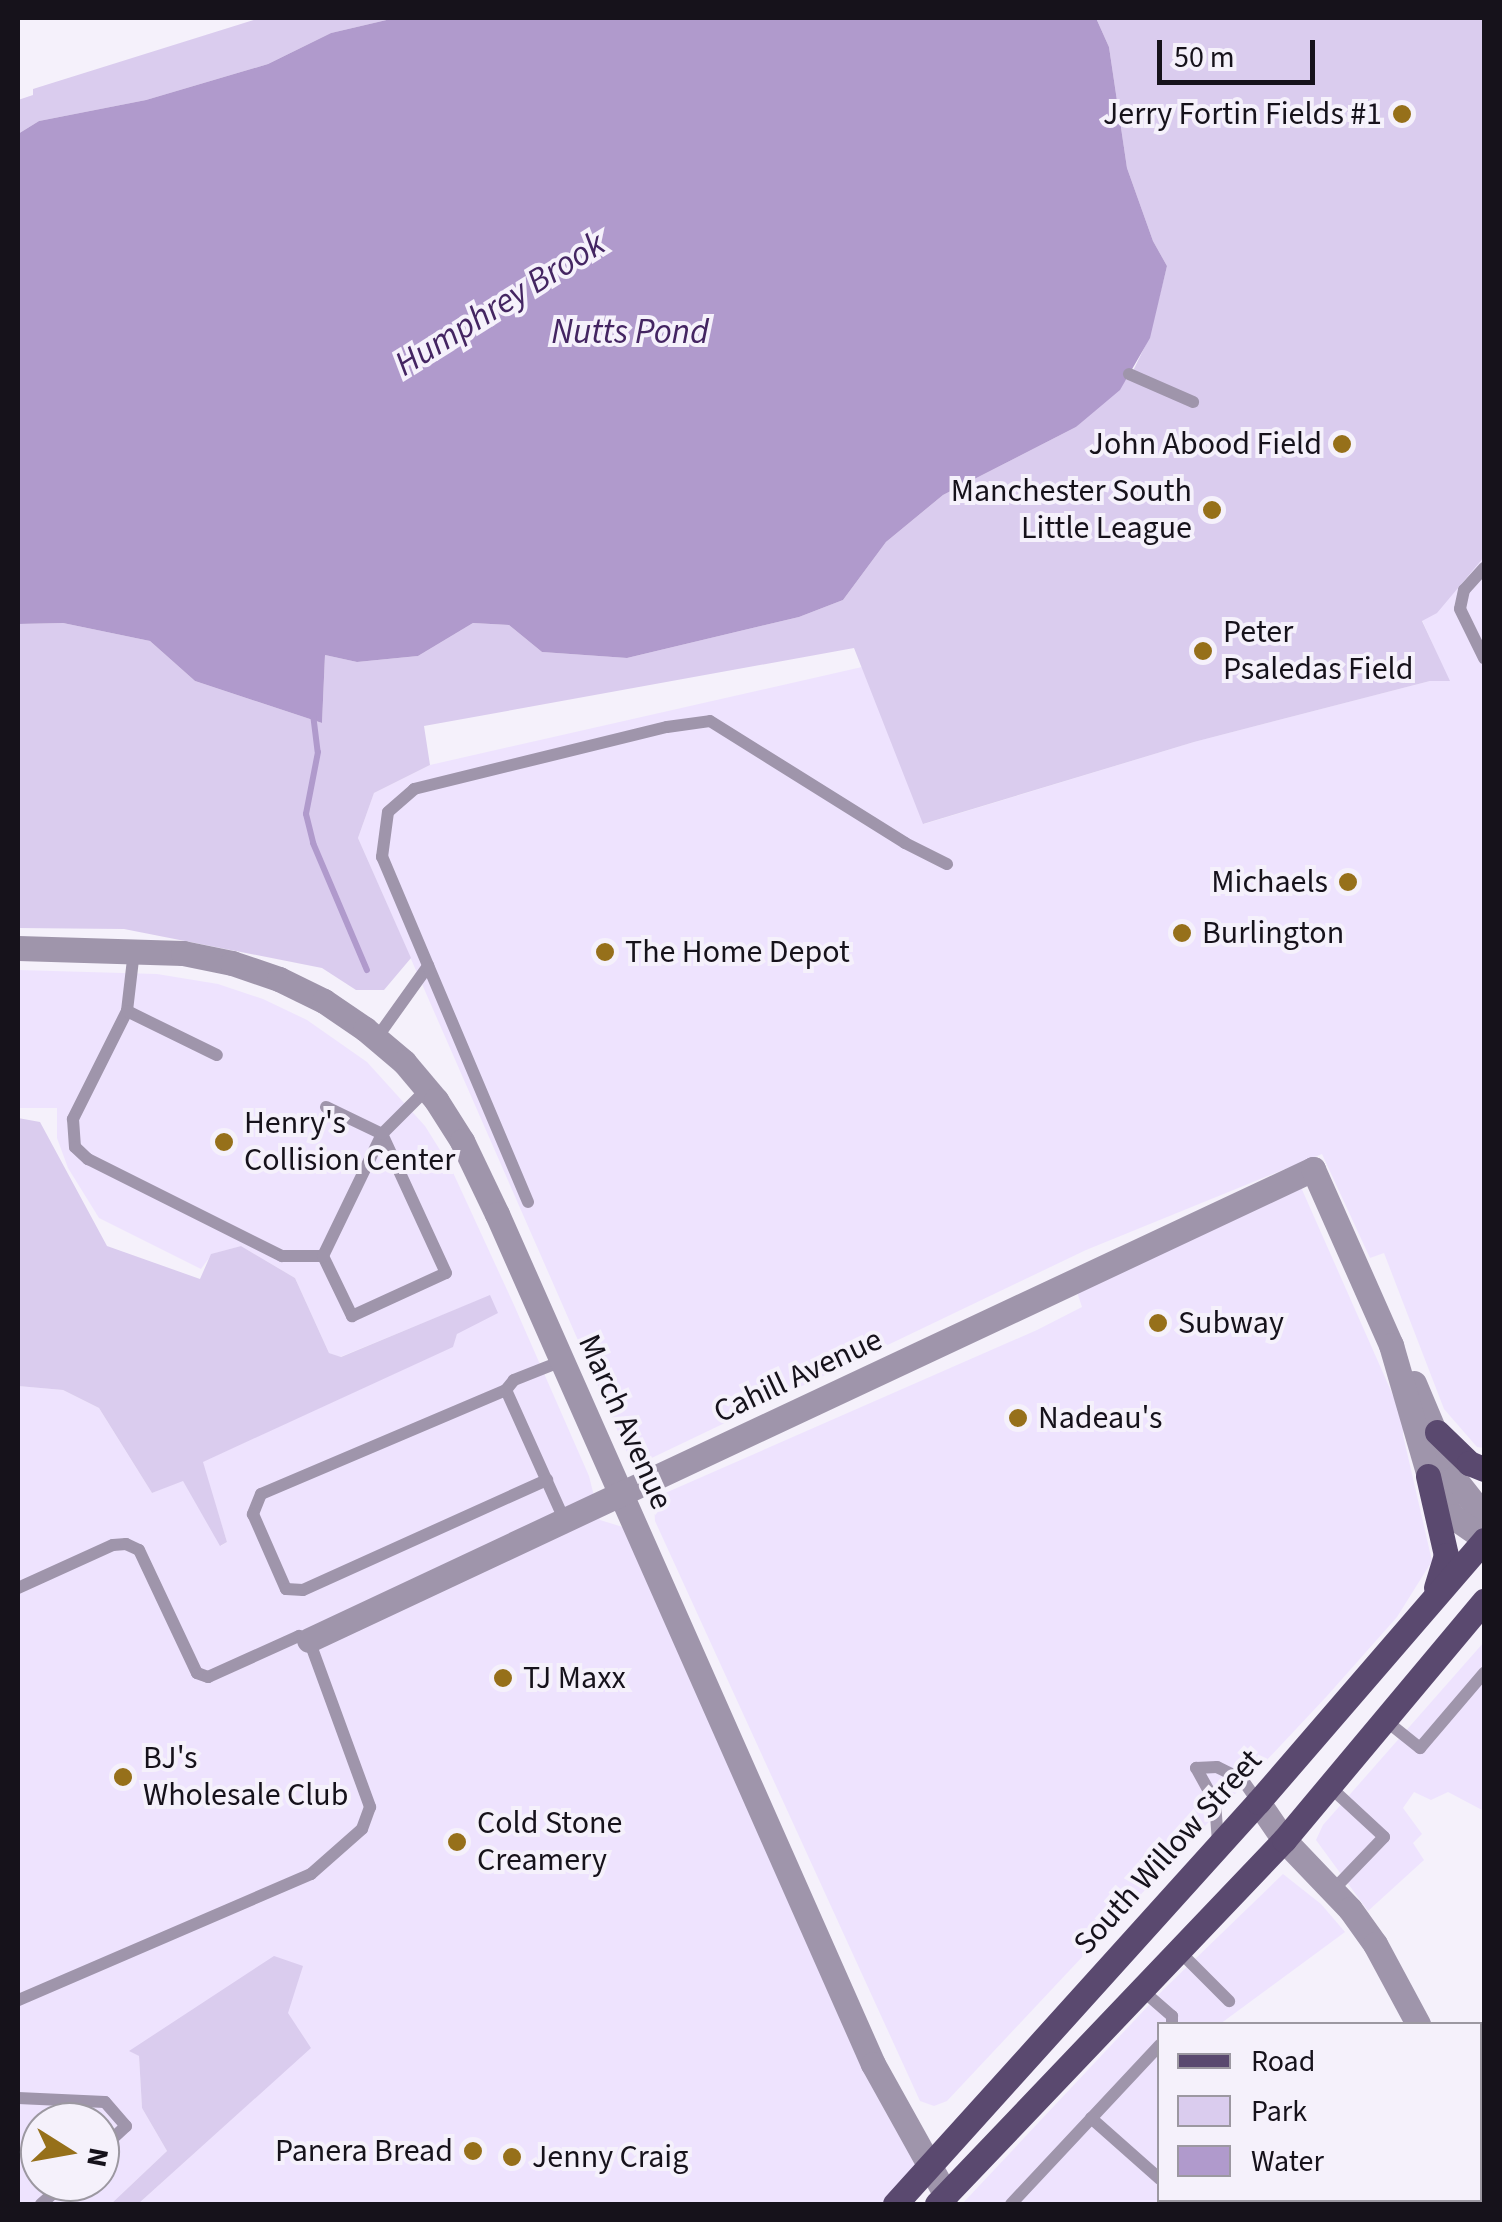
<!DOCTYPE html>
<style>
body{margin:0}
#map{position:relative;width:1502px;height:2222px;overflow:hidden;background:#f5f1fb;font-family:"Source Sans 3",sans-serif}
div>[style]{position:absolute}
.built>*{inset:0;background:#eee3fe}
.green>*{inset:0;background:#daccee}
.water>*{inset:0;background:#b09acc}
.stream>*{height:6px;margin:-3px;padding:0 3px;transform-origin:3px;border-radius:3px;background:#b09acc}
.lane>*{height:12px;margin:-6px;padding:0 6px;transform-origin:6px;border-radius:6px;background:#9f95ab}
.street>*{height:25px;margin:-12.5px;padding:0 12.5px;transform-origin:12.5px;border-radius:12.5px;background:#9f95ab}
.primary>*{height:25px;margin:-12.5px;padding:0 12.5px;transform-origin:12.5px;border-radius:12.5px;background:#5a496f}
.dots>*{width:28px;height:28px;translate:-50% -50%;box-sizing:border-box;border:5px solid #f5f1fb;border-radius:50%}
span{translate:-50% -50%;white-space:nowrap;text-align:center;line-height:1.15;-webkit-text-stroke:8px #f5f1fb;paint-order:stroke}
.poi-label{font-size:32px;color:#16121b}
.right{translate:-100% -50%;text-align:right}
.left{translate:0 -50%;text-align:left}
.street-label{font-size:32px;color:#16121b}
.water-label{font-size:35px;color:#442562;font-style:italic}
.frame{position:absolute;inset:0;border:20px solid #16121b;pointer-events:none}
.legend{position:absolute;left:1157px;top:2022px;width:325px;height:180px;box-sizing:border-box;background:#f5f1fb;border:2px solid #9c98a1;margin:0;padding:12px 18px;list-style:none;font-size:30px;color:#16121b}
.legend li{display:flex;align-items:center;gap:20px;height:50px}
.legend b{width:50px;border:2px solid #9c98a1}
.north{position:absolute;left:20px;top:2102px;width:100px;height:100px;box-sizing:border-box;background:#f5f1fb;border:2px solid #9c98a1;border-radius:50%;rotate:101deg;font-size:28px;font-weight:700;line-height:40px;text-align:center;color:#16121b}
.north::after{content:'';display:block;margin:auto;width:35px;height:45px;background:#96701a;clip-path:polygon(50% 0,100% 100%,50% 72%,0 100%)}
.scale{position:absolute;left:1157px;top:40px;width:158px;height:45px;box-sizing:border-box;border:5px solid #16121b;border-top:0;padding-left:12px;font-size:30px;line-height:35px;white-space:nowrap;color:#16121b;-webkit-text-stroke:8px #f5f1fb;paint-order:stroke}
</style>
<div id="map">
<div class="built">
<i style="clip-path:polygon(1484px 557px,1484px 1448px,1477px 1447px,1444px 1409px,1384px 1253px,1370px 1258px,1322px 1154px,1086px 1250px,637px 1465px,630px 1459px,358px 838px,374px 793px,430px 765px,862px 667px,924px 824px,1194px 742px,1430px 681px,1449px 681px,1422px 620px)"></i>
<i style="clip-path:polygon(evenodd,18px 970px,157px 974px,218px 984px,263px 999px,307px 1020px,367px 1062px,425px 1126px,450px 1166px,514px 1305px,589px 1476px,600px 1520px,639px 1532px,931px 2168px,895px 2204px,138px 2204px,310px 2048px,130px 2051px,139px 2056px,142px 2108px,167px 2151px,111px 2204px,18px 2204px,18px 1386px,63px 1390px,99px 1408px,152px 1493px,183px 1480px,221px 1546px,227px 1542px,202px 1462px,452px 1347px,457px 1334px,489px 1296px,340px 1357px,329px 1353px,295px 1278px,241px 1246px,212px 1254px,201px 1269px,99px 1218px,68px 1168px,57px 1138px,57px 1108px,18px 1108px,18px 970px,40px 2122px,100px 2122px,100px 2182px,40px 2182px,40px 2122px)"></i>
<i style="clip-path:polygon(1300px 1185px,1403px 1418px,1403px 1435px,1432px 1561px,1397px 1617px,1327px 1696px,947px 2101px,934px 2106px,920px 2101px,655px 1521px,654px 1504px,663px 1494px,1037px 1330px,1082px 1307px,1076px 1289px)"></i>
<i style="clip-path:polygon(1484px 1642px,1484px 1811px,1448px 1792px,1431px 1800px,1414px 1792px,1403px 1808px,1422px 1834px,1413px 1843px,1424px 1860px,1368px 1911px,1316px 1840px,1323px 1825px)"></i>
<i style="clip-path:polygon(1283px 1874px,1321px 1904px,1345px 1932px,1220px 2024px,1160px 2024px,1160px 2200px,1184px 2200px,1179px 2204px,962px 2204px,1163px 1990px)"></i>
</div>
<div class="green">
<i style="clip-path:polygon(260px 18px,395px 18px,331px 33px,268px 64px,146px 100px,39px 121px,18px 134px,18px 100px,33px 95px,33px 89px)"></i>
<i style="clip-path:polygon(1096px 18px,1484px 18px,1484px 557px,1437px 613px,1422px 621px,1450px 681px,1430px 681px,1194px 742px,923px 824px,854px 648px,424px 726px,430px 765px,374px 793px,358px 838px,411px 958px,384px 990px,356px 990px,322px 968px,124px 929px,18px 928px,18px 624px,63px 623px,150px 641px,195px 681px,322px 723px,325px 655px,357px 662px,418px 656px,473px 623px,509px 625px,542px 652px,627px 658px,799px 617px,843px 600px,886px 542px,943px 495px,1076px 427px,1131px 375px,1149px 338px,1167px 266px,1153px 241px,1127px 168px,1109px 47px)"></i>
<i style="clip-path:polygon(18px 1118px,40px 1122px,107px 1246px,200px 1279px,211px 1254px,241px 1246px,295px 1278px,329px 1353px,341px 1357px,490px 1295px,498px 1313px,457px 1334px,453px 1347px,203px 1462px,227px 1542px,220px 1546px,183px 1481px,152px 1493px,99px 1408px,63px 1390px,18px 1386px)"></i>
<i style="clip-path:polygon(274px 1956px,303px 1966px,288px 2013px,311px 2048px,138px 2204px,111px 2204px,167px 2151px,142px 2108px,139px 2056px,129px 2051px)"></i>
</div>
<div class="water">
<i style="clip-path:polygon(395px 18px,1096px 18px,1109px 47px,1127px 168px,1153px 241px,1167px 266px,1150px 338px,1120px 390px,1076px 427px,943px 495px,886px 542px,843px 600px,799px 617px,627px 658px,542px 652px,509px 625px,473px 623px,418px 656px,357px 662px,325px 655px,322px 723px,195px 681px,150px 641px,63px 623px,18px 624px,18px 134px,39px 121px,146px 100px,268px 64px,331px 33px)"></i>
</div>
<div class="stream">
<i style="left:313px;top:714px;width:38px;rotate:83deg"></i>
<i style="left:318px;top:752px;width:63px;rotate:101deg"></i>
<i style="left:306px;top:814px;width:30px;rotate:76deg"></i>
<i style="left:313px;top:843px;width:138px;rotate:67deg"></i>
</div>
<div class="lane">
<i style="left:1129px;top:374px;width:70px;rotate:23.6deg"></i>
<i style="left:1484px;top:568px;width:30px;rotate:132deg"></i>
<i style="left:1464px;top:590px;width:19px;rotate:102deg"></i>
<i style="left:1460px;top:609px;width:55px;rotate:63.9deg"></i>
<i style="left:134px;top:951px;width:60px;rotate:96.7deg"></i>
<i style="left:127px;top:1011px;width:121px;rotate:116.6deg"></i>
<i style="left:73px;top:1119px;width:28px;rotate:86deg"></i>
<i style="left:75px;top:1147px;width:18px;rotate:43deg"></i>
<i style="left:88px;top:1159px;width:217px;rotate:26.6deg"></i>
<i style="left:282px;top:1256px;width:41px"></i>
<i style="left:323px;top:1256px;width:67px;rotate:64.2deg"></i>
<i style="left:352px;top:1316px;width:103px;rotate:-24.6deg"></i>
<i style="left:446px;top:1273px;width:153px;rotate:-114.7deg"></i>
<i style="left:382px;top:1134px;width:136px;rotate:115.8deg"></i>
<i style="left:127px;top:1011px;width:100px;rotate:26.1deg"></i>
<i style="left:376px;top:1039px;width:90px;rotate:-54.5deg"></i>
<i style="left:326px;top:1107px;width:62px;rotate:25.7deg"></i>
<i style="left:382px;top:1134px;width:64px;rotate:-45deg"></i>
<i style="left:528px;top:1202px;width:375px;rotate:-112.9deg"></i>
<i style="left:382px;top:857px;width:45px;rotate:-82.4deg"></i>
<i style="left:388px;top:812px;width:35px;rotate:-41deg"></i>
<i style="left:414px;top:789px;width:260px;rotate:-13.8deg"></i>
<i style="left:667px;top:727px;width:43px;rotate:-7.9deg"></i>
<i style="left:710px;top:721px;width:230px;rotate:32deg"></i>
<i style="left:905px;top:843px;width:47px;rotate:26.6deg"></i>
<i style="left:562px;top:1361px;width:52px;rotate:158.4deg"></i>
<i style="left:514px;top:1380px;width:13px;rotate:129deg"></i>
<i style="left:506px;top:1390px;width:144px;rotate:65.8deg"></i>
<i style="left:506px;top:1390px;width:266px;rotate:157deg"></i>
<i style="left:261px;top:1494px;width:22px;rotate:112deg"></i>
<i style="left:253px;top:1514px;width:82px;rotate:66.3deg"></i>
<i style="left:286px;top:1589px;width:17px;rotate:3deg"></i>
<i style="left:303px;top:1590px;width:268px;rotate:-24.3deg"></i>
<i style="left:18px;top:1588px;width:104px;rotate:-24.4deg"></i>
<i style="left:113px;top:1545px;width:13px;rotate:-4deg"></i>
<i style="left:126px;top:1544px;width:14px;rotate:25deg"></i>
<i style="left:139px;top:1550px;width:136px;rotate:64.8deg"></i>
<i style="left:197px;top:1673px;width:12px;rotate:20deg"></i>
<i style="left:208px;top:1677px;width:100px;rotate:-24.3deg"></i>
<i style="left:299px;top:1636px;width:11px;rotate:22deg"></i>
<i style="left:309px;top:1640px;width:178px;rotate:69.9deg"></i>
<i style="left:370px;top:1807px;width:23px;rotate:110deg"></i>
<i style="left:362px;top:1829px;width:68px;rotate:138.6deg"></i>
<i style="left:311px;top:1874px;width:319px;rotate:156.7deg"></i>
<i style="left:1385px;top:1720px;width:45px;rotate:38.7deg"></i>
<i style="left:1420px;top:1748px;width:99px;rotate:-49.5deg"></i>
<i style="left:1329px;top:1786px;width:75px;rotate:42.8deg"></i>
<i style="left:1384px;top:1837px;width:75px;rotate:133.9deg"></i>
<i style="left:1218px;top:1842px;width:40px;rotate:-94.3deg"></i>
<i style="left:1215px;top:1802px;width:39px;rotate:-119deg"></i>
<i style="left:1196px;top:1768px;width:21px;rotate:-3deg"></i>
<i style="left:1217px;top:1767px;width:28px;rotate:26deg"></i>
<i style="left:1242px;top:1779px;width:28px;rotate:55deg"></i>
<i style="left:1179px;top:1951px;width:71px;rotate:45deg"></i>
<i style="left:1142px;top:1990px;width:40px;rotate:41deg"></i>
<i style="left:1172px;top:2016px;width:8px;rotate:90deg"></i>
<i style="left:18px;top:2098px;width:87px;rotate:2.6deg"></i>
<i style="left:105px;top:2102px;width:32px;rotate:49deg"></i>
<i style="left:126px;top:2126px;width:35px;rotate:137deg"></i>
<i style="left:1091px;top:2118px;width:92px;rotate:41.5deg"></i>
<i style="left:41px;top:2204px;width:33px;rotate:-41deg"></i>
<i style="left:1011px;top:2204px;width:218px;rotate:-46.9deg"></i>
</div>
<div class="street">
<i style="left:18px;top:948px;width:165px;rotate:1.7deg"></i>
<i style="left:183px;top:953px;width:50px;rotate:11.5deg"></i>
<i style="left:232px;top:963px;width:50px;rotate:18.8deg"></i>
<i style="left:279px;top:979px;width:50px;rotate:26.1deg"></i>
<i style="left:324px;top:1001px;width:50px;rotate:34.3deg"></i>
<i style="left:365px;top:1029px;width:51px;rotate:40.2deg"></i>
<i style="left:404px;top:1062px;width:50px;rotate:49.9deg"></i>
<i style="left:436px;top:1100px;width:49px;rotate:57.6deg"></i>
<i style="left:462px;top:1141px;width:81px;rotate:64.4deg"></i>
<i style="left:497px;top:1214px;width:929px;rotate:66.14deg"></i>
<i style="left:873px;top:2064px;width:150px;rotate:60.9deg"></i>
<i style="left:1414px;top:1383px;width:103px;rotate:67.2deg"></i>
<i style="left:1454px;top:1478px;width:48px;rotate:51.7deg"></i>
<i style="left:309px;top:1640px;width:1109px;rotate:-25.13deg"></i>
<i style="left:1313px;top:1169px;width:193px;rotate:66.1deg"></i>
<i style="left:1391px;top:1345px;width:147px;rotate:73.8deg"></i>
<i style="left:1432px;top:1486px;width:36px;rotate:56deg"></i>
<i style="left:1452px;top:1516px;width:39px;rotate:35deg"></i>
<i style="left:1258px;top:1802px;width:46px;rotate:55.6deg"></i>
<i style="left:1284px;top:1840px;width:95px;rotate:46.3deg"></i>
<i style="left:1350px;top:1909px;width:43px;rotate:54.5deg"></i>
<i style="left:1375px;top:1944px;width:91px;rotate:61.7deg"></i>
<i style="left:1454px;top:2200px;width:4px;rotate:90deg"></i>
</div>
<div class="primary">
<i style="left:1437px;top:1432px;width:45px;rotate:44.1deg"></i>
<i style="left:1469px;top:1463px;width:16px;rotate:22deg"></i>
<i style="left:1428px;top:1476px;width:81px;rotate:77.2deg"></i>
<i style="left:1446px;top:1555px;width:34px;rotate:107deg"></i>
<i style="left:895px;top:2204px;width:542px;rotate:-47.92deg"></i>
<i style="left:1258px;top:1802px;width:346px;rotate:-49.2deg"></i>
<i style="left:937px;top:2204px;width:503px;rotate:-46.37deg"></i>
<i style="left:1284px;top:1840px;width:312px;rotate:-50.1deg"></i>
</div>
<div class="dots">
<i style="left:1402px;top:114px;background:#96701a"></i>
<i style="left:1342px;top:444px;background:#96701a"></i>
<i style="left:1212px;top:510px;background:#96701a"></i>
<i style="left:1203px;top:651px;background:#96701a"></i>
<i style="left:1348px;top:882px;background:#96701a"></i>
<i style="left:1182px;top:933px;background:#96701a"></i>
<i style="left:605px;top:952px;background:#96701a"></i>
<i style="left:224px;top:1142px;background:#96701a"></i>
<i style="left:1158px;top:1323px;background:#96701a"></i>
<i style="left:1018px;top:1418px;background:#96701a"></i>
<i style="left:503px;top:1678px;background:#96701a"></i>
<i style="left:123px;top:1777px;background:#96701a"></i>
<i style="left:457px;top:1842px;background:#96701a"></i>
<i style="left:473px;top:2151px;background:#96701a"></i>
<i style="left:512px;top:2157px;background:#96701a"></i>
</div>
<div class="poi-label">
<span class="right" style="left:1382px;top:114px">Jerry Fortin Fields #1</span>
<span class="right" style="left:1322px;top:444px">John Abood Field</span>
<span class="right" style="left:1192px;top:510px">Manchester South<br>Little League</span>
<span class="left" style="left:1223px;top:651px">Peter<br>Psaledas Field</span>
<span class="right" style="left:1328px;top:882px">Michaels</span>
<span class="left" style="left:1202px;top:933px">Burlington</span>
<span class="left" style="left:625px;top:952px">The Home Depot</span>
<span class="left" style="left:244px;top:1142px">Henry's<br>Collision Center</span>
<span class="left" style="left:1178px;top:1323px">Subway</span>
<span class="left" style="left:1038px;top:1418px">Nadeau's</span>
<span class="left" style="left:523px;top:1678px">TJ Maxx</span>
<span class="left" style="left:143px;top:1777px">BJ's<br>Wholesale Club</span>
<span class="left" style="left:477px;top:1842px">Cold Stone<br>Creamery</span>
<span class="right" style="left:453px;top:2151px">Panera Bread</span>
<span class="left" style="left:532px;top:2157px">Jenny Craig</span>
</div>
<div class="street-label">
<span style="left:798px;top:1376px;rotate:-25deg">Cahill Avenue</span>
<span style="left:625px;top:1422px;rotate:66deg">March Avenue</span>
<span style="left:1168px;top:1852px;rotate:-48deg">South Willow Street</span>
</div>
<div class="water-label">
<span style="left:500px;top:304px;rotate:-32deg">Humphrey Brook</span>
<span style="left:630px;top:332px">Nutts Pond</span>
</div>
<div class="frame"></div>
<ul class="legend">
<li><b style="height:12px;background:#5a496f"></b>Road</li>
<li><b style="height:28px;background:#daccee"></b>Park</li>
<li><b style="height:28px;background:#b09acc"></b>Water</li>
</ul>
<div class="north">N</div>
<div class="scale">50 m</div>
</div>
